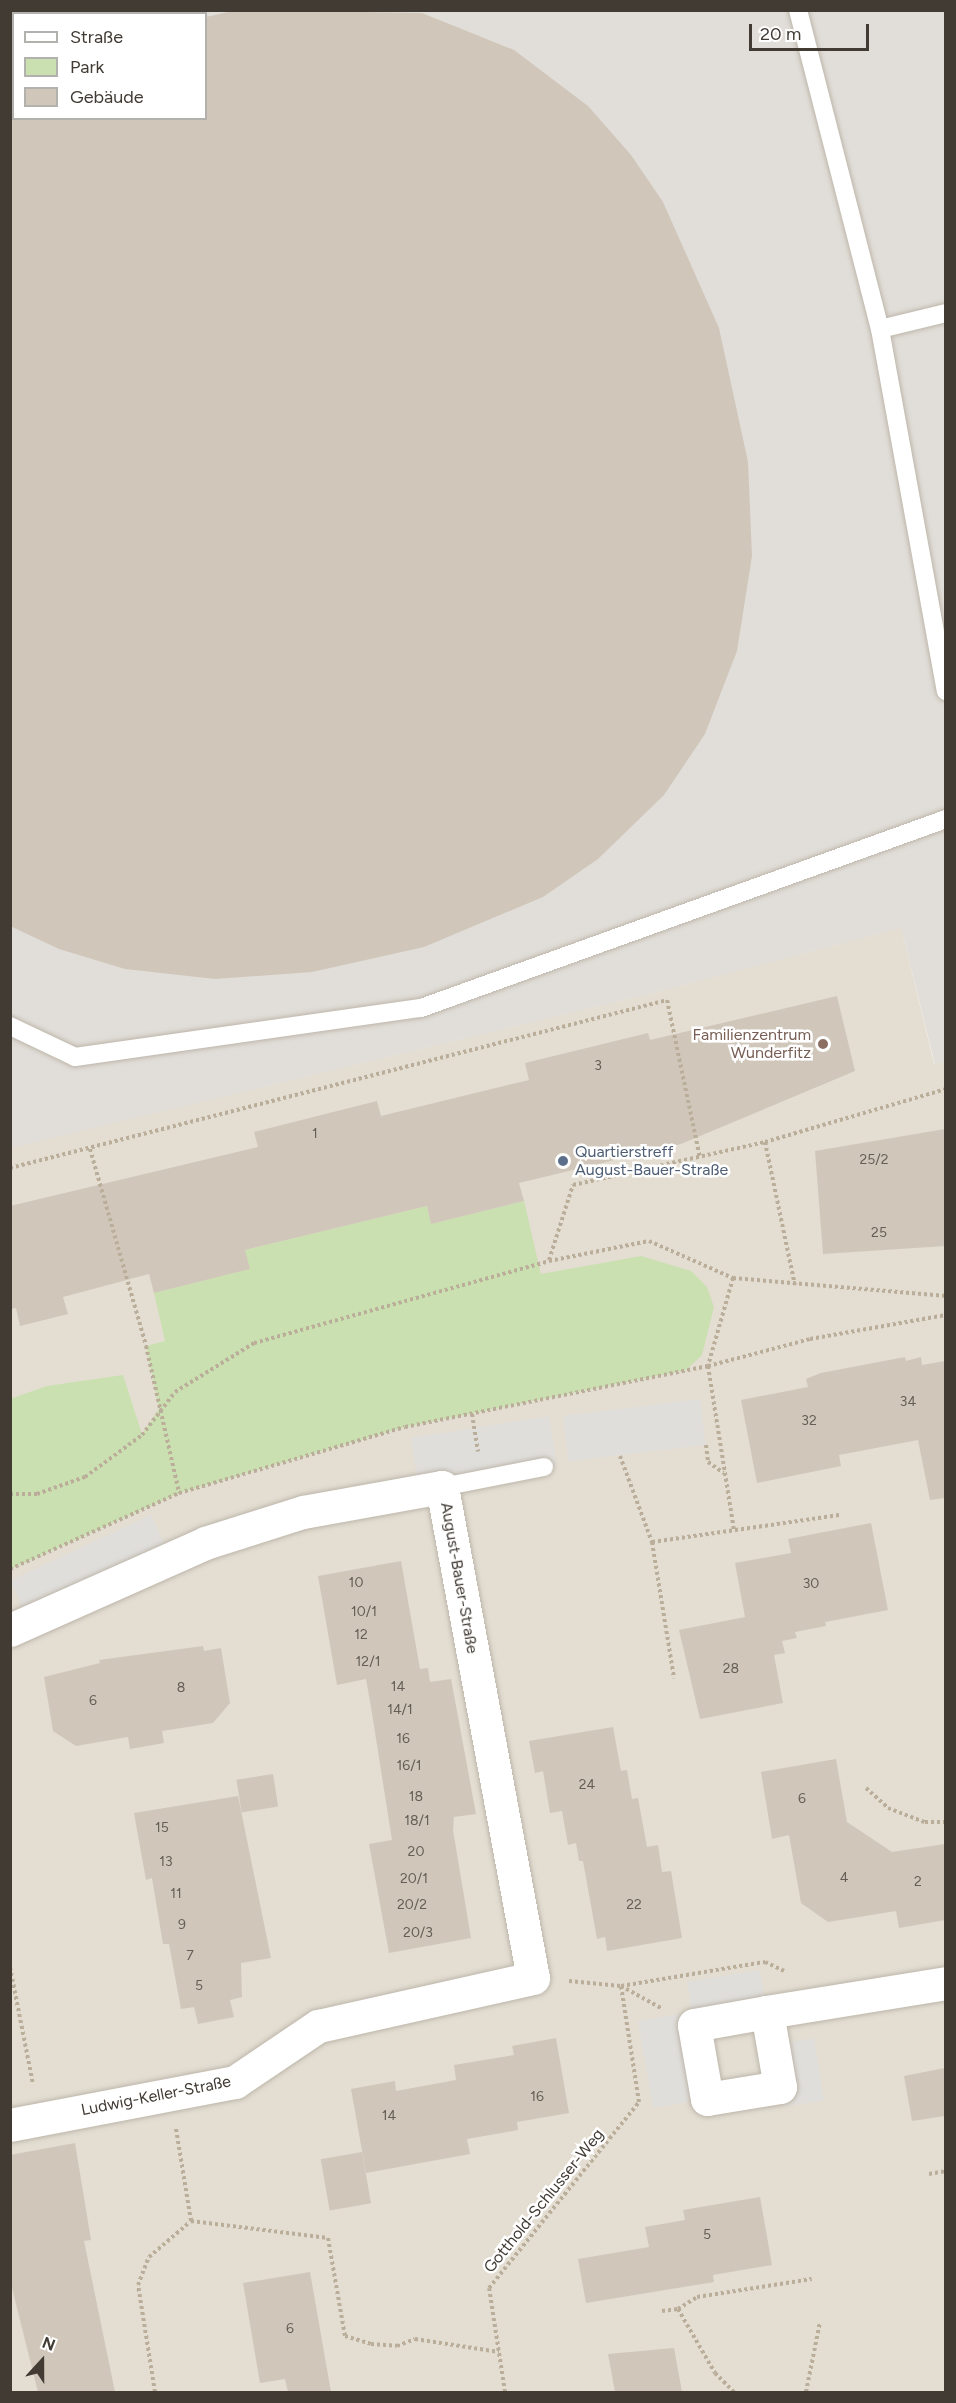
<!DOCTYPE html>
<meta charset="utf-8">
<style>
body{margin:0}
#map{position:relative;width:956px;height:2403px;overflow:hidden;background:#efece3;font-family:Figtree,sans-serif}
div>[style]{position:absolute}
.residential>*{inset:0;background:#e3ddd2}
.industrial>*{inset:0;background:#e1ddd8}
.green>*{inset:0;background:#cbe0b0}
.parking>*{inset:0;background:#e0dedb;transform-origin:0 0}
.building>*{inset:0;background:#d0c7ba;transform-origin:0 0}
.path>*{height:4px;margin-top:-2px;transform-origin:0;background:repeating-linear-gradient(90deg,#baae9a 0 3px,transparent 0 6px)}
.roads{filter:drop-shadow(0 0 2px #bdb6aa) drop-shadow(0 0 2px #bdb6aa)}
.lane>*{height:18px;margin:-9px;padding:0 9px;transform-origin:9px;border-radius:9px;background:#fff}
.street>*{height:33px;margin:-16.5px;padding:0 16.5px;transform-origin:16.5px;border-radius:16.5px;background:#fff}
.dots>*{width:16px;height:16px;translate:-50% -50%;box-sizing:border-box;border:3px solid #fff;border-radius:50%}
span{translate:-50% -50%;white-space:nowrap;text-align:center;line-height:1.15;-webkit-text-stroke:5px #fff;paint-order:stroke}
.number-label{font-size:14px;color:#655e56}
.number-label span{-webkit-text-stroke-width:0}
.education-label{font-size:16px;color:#785e54}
.right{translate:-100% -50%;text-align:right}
.service-label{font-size:16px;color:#4e5e75}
.left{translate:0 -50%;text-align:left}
.street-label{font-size:16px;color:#413b34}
.frame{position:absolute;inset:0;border:12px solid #413b34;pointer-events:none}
.legend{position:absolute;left:12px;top:12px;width:195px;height:108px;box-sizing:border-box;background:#fff;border:2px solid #b3b1ae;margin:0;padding:8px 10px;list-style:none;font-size:18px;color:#413b34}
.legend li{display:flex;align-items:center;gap:12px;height:30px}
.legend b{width:30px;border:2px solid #b3b1ae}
.north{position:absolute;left:12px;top:2331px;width:60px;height:60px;-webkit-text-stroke:4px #fff;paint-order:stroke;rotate:21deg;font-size:16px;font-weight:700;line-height:24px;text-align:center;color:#413b34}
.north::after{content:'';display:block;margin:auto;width:21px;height:27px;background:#413b34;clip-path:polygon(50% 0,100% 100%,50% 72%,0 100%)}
.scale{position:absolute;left:749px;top:24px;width:120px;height:27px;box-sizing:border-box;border:3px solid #413b34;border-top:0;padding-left:8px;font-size:18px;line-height:21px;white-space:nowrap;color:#413b34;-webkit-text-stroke:4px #fff;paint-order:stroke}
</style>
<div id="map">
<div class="residential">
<i style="clip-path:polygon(901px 928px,934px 1064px,946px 1062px,945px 2392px,11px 2392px,10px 1148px,653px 993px)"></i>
</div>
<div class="industrial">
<i style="clip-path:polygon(evenodd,10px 11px,945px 11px,945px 1062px,935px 1064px,901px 928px,653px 993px,11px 1148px,10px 11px,14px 14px,206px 14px,206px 118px,14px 118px,14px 14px)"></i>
</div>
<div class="green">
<i style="clip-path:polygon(524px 1201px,541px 1274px,641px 1256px,691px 1271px,707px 1287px,714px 1307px,702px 1355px,686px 1370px,405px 1427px,179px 1493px,11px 1569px,10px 1399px,47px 1386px,123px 1375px,142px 1434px,159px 1409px,146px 1346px,165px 1341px,154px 1293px,249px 1269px,245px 1250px,427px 1206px,431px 1224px)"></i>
</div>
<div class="parking">
<i style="left:700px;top:1399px;width:46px;height:138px;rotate:83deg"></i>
<i style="left:549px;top:1416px;width:50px;height:140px;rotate:81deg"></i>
<i style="left:151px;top:1515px;width:47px;height:155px;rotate:65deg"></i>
<i style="clip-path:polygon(760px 1970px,767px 2012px,694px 2025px,707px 2099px,653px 2108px,638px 2021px,692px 2012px,687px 1982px)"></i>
<i style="left:814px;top:2038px;width:63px;height:42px;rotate:81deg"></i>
</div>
<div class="building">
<i style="clip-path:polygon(237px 10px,422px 13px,514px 50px,588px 106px,631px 155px,663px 202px,719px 328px,748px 462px,752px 556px,737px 651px,705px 734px,664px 795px,598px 859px,543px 897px,424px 947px,312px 972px,215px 979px,125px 969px,59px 949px,10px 926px,10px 118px,206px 118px,206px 17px)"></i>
<i style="clip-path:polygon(837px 996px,855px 1071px,681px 1144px,519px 1183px,524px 1201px,431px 1224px,427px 1206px,245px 1250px,250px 1269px,154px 1293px,149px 1274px,63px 1297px,68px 1314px,20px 1326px,16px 1308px,10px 1309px,10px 1206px,258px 1147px,254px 1132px,377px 1101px,381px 1116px,529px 1080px,525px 1063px,648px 1033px,650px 1040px)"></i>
<i style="clip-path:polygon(945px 1129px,945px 1246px,823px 1254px,815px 1151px)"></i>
<i style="clip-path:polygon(905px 1357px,906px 1361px,921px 1357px,922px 1365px,945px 1361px,945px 1498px,930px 1500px,918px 1440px,839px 1455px,841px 1466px,757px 1483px,741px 1400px,808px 1387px,806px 1379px,821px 1373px)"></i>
<i style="clip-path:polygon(871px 1523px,888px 1610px,825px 1622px,826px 1626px,795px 1632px,797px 1638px,782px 1641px,785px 1653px,774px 1655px,783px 1703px,700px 1719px,679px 1630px,745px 1617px,735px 1563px,791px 1553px,788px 1539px)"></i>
<i style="clip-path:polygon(401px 1561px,420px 1669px,428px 1668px,430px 1682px,451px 1679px,476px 1814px,454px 1817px,453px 1830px,471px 1938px,389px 1953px,369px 1844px,392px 1840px,371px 1707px,366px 1679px,337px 1685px,318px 1576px)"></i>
<i style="clip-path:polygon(203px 1646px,204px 1651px,221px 1648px,227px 1685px,230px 1703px,213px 1723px,162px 1731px,164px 1743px,130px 1749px,128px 1737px,76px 1746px,53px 1731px,44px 1677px,100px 1663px,99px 1660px)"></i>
<i style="clip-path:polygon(613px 1727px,621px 1771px,627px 1770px,632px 1799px,638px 1798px,647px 1847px,658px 1845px,662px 1872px,671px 1871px,682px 1938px,607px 1951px,605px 1937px,597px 1939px,583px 1861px,579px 1861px,576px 1843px,568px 1845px,562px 1811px,550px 1813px,543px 1771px,535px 1773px,529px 1741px)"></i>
<i style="clip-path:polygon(836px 1759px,847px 1822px,892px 1852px,945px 1844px,945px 1920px,899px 1928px,896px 1911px,828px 1922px,801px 1903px,789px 1835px,772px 1839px,761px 1772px)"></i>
<i style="left:273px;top:1774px;width:33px;height:37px;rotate:81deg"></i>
<i style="clip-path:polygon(238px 1796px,271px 1958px,241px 1963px,242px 1997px,230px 2000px,234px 2017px,198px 2024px,194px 2007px,181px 2009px,169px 1944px,163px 1944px,152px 1878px,146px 1880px,134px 1813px)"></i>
<i style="clip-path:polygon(556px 2038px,569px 2113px,517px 2122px,518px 2130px,467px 2139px,470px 2154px,366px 2173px,351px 2089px,395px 2081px,396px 2091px,456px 2080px,454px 2065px,514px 2055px,512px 2046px)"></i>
<i style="clip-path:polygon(945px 2068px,945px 2116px,912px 2121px,904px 2076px)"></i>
<i style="clip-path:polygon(75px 2143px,91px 2240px,84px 2241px,115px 2392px,38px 2392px,10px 2280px,10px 2155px)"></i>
<i style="left:362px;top:2152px;width:52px;height:42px;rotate:80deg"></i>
<i style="clip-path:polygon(760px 2197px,772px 2265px,713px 2275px,714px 2282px,586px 2303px,578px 2259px,649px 2247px,645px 2227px,685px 2220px,683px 2210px)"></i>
<i style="clip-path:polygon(310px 2272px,331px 2392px,288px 2392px,285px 2379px,260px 2383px,243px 2283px)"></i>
<i style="clip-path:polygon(674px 2348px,682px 2392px,615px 2392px,608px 2354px)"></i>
</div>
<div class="path">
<i style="left:765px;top:1142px;width:146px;rotate:78.2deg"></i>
<i style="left:90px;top:1149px;width:205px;rotate:74.1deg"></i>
<i style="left:146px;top:1346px;width:151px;rotate:77.3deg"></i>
<i style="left:10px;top:1168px;width:678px;rotate:-14.34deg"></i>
<i style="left:667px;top:1000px;width:161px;rotate:78.2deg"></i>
<i style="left:549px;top:1260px;width:79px;rotate:-72.3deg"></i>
<i style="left:573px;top:1185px;width:197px;rotate:-12.6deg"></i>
<i style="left:765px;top:1142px;width:189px;rotate:-16.3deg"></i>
<i style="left:733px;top:1278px;width:91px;rotate:105.9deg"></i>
<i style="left:708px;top:1366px;width:166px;rotate:81deg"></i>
<i style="left:472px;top:1414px;width:38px;rotate:81deg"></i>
<i style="left:706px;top:1445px;width:17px;rotate:83deg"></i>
<i style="left:708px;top:1462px;width:19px;rotate:35deg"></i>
<i style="left:620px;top:1456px;width:92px;rotate:69.6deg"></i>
<i style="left:652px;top:1542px;width:138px;rotate:80.8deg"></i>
<i style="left:10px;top:1494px;width:27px"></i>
<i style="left:37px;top:1494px;width:51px;rotate:-19.5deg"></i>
<i style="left:85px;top:1477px;width:71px;rotate:-36.4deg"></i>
<i style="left:142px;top:1435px;width:54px;rotate:-52.5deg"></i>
<i style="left:175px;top:1392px;width:93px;rotate:-31.8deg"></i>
<i style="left:254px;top:1343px;width:306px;rotate:-15.5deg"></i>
<i style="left:549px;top:1261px;width:102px;rotate:-11.3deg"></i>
<i style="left:649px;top:1241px;width:92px;rotate:23.8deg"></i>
<i style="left:733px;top:1278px;width:214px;rotate:4.8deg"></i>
<i style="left:652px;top:1542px;width:189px;rotate:-8.2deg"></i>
<i style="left:10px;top:1569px;width:185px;rotate:-24.2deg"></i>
<i style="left:179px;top:1493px;width:235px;rotate:-16.3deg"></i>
<i style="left:405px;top:1427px;width:309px;rotate:-11.4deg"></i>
<i style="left:708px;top:1366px;width:106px;rotate:-14.8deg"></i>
<i style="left:810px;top:1339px;width:138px;rotate:-10deg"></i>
<i style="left:866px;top:1788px;width:30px;rotate:42deg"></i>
<i style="left:888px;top:1808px;width:40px;rotate:21deg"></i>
<i style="left:925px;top:1822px;width:21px"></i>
<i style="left:10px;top:1967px;width:119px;rotate:78.9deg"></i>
<i style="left:569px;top:1981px;width:52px;rotate:5.5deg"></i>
<i style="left:621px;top:1986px;width:46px;rotate:28.8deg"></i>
<i style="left:176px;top:2129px;width:93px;rotate:80.7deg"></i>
<i style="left:191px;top:2221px;width:138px;rotate:7.1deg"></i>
<i style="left:328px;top:2238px;width:99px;rotate:80.2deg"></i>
<i style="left:345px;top:2336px;width:27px;rotate:17deg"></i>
<i style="left:371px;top:2344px;width:26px;rotate:4deg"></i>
<i style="left:397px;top:2346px;width:19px;rotate:-21deg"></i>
<i style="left:415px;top:2339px;width:85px;rotate:8.8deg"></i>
<i style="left:929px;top:2174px;width:17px;rotate:-10deg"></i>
<i style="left:678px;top:2309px;width:22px;rotate:-32deg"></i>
<i style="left:697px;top:2297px;width:116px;rotate:-8.9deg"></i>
<i style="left:662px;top:2311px;width:16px;rotate:-7deg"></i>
<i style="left:678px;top:2309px;width:74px;rotate:60deg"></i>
<i style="left:715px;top:2373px;width:27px;rotate:45deg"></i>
<i style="left:155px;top:2392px;width:108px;rotate:-99deg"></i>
<i style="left:138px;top:2285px;width:30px;rotate:-69deg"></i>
<i style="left:149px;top:2257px;width:55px;rotate:-40.6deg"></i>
<i style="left:505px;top:2392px;width:105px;rotate:-98.7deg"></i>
<i style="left:489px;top:2288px;width:239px;rotate:-51.1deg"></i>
<i style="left:639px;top:2102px;width:117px;rotate:-98.8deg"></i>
<i style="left:621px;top:1986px;width:146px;rotate:-9.5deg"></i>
<i style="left:765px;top:1962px;width:21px;rotate:25deg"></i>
<i style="left:806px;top:2392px;width:71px;rotate:-78.7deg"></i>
</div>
<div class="roads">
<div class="lane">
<i style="left:798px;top:10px;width:329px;rotate:75.6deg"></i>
<i style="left:880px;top:329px;width:368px;rotate:79.7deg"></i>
<i style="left:880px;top:329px;width:68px;rotate:-13.6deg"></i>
<i style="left:10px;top:1026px;width:72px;rotate:25.5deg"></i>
<i style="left:75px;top:1057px;width:349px;rotate:-8.1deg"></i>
<i style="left:421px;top:1008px;width:558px;rotate:-19.8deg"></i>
<i style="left:442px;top:1487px;width:104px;rotate:-11.1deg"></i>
</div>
<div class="street">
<i style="left:10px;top:1630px;width:214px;rotate:-24deg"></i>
<i style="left:205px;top:1543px;width:103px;rotate:-17.6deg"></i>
<i style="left:303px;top:1512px;width:141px;rotate:-10.2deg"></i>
<i style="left:442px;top:1487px;width:499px;rotate:79.5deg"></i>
<i style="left:533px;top:1978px;width:220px;rotate:167.4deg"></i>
<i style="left:318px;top:2026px;width:100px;rotate:146deg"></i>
<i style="left:235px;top:2082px;width:229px;rotate:169.2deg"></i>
<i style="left:767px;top:2012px;width:76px;rotate:80.2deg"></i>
<i style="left:780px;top:2087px;width:74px;rotate:170.7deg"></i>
<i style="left:707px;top:2099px;width:75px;rotate:-100deg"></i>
<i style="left:694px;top:2025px;width:74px;rotate:-10.1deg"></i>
<i style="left:767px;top:2012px;width:181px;rotate:-9.2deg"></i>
</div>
</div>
<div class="dots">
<i style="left:823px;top:1044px;background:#8d6e63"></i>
<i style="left:563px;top:1161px;background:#5c6f8a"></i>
</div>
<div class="number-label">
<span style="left:598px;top:1066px">3</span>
<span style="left:315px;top:1134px">1</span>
<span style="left:874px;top:1160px">25/2</span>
<span style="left:879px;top:1233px">25</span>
<span style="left:908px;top:1402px">34</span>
<span style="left:809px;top:1421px">32</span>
<span style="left:356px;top:1583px">10</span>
<span style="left:811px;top:1584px">30</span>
<span style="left:364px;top:1612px">10/1</span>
<span style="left:361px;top:1635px">12</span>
<span style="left:368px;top:1662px">12/1</span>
<span style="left:731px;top:1669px">28</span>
<span style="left:398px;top:1687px">14</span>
<span style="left:181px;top:1688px">8</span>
<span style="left:93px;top:1701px">6</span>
<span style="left:400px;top:1710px">14/1</span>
<span style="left:403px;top:1739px">16</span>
<span style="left:409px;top:1766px">16/1</span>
<span style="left:587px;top:1785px">24</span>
<span style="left:416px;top:1797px">18</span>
<span style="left:802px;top:1799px">6</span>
<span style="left:417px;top:1821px">18/1</span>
<span style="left:162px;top:1828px">15</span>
<span style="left:416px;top:1852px">20</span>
<span style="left:166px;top:1862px">13</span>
<span style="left:844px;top:1878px">4</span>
<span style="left:414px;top:1879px">20/1</span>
<span style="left:918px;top:1882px">2</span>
<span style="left:176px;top:1894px">11</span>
<span style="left:412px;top:1905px">20/2</span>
<span style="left:634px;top:1905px">22</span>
<span style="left:182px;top:1925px">9</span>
<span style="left:418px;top:1933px">20/3</span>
<span style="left:190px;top:1956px">7</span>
<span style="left:199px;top:1986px">5</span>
<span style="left:537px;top:2097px">16</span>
<span style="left:389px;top:2116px">14</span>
<span style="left:707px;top:2235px">5</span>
<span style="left:290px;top:2329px">6</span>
</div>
<div class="education-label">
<span class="right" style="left:811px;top:1044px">Familienzentrum<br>Wunderfitz</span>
</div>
<div class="service-label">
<span class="left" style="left:575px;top:1161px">Quartierstreff<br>August-Bauer-Straße</span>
</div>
<div class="street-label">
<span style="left:459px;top:1578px;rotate:80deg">August-Bauer-Straße</span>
<span style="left:156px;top:2096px;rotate:-11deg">Ludwig-Keller-Straße</span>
<span style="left:544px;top:2201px;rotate:-51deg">Gotthold-Schlusser-Weg</span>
</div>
<div class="frame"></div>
<ul class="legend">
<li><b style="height:8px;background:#fff"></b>Straße</li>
<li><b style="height:16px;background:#cbe0b0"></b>Park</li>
<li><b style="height:16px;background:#d0c7ba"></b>Gebäude</li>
</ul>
<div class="north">N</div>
<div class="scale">20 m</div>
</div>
